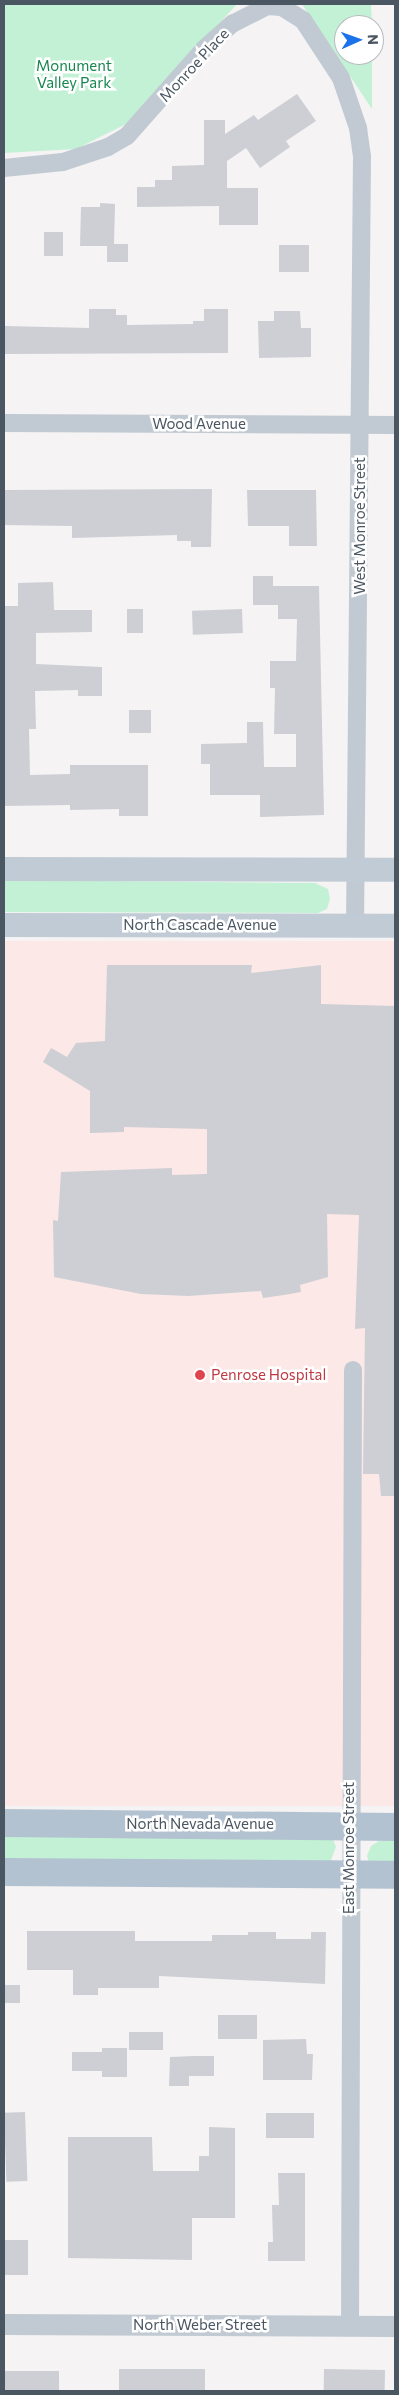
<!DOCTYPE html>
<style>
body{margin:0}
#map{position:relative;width:399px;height:2395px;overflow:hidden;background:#f5f3f3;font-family:Commissioner,sans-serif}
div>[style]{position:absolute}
.medical>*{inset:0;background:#fce8e6;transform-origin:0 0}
.green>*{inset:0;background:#c3f1d5}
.building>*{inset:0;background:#cdcfd5;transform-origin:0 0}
.minor>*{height:18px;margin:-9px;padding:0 9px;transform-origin:9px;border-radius:9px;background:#c1cad2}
.tertiary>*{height:21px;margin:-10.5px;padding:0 10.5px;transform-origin:10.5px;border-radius:10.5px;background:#c1cad2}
.secondary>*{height:24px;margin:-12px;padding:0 12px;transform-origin:12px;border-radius:12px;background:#c1cbd6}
.primary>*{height:28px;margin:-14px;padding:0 14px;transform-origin:14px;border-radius:14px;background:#b3c2d1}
.dots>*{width:14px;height:14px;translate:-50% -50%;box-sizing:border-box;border:2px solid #fff;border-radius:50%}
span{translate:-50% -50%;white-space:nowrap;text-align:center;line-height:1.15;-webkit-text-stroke:5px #fff;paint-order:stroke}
.park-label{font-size:15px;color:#17864f}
.street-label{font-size:15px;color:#4a5661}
.health-label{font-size:15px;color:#be3a42}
.left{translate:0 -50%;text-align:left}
.frame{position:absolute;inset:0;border:5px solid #4a5661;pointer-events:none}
.north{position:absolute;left:334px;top:15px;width:50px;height:50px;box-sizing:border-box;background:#fff;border:1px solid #b7bbc0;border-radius:50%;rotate:88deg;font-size:14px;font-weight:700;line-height:20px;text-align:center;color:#4a5661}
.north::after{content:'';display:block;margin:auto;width:18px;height:22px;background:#1a73e8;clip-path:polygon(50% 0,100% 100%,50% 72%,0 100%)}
</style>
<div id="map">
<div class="medical">
<i style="left:4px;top:941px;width:391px;height:865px"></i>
</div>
<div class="green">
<i style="clip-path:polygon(4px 4px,237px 4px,128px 123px,76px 149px,4px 153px)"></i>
<i style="clip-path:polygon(302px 4px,371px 4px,372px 25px,344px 25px,344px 55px,372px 55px,372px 109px)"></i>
<i style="clip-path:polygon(4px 880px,315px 883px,328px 889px,330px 899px,327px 909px,318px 913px,4px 912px)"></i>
<i style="clip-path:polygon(4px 1834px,333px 1839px,336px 1847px,329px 1865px,4px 1862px)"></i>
<i style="clip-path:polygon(379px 1841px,395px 1841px,395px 1871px,370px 1865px,367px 1856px,371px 1846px)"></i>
</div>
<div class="building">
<i style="clip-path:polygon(297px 94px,316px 121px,286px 141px,290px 147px,260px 168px,246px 148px,227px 161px,227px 188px,258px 188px,258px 225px,219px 225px,219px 206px,137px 207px,137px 187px,155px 187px,155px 180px,172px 180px,172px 166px,204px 165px,204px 120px,225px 120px,225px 134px,254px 115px,258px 120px)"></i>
<i style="clip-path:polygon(100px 203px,115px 204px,114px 244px,128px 244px,128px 262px,107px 262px,107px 246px,80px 246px,81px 207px,100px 207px)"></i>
<i style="left:44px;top:232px;width:19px;height:24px"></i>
<i style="left:279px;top:245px;width:30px;height:27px"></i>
<i style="clip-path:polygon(89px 309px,116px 309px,116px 315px,127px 315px,127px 325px,193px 324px,193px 321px,204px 321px,204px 309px,228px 309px,228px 353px,4px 354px,4px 326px,89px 328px)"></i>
<i style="clip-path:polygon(274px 311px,300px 311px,301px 328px,311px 328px,311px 357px,259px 358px,258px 321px,274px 321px)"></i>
<i style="clip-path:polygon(212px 489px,211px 547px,191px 547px,191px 541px,177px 541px,177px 535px,72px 538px,72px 526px,4px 525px,4px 490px)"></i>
<i style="clip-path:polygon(247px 490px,316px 490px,317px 546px,289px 546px,289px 526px,248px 526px)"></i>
<i style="clip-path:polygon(253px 576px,273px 576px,273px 586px,319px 586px,324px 815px,260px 817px,260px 795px,210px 795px,210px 764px,201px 764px,201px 744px,247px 743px,247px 722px,263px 722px,264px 767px,296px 767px,296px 734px,274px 734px,275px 688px,270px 688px,270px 661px,296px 661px,297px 619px,278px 619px,278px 605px,253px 605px)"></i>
<i style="clip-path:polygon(53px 582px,54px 610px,92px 610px,92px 632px,36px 633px,36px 664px,102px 667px,102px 696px,78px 696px,78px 690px,35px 691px,36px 729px,29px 729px,30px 775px,70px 774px,70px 765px,148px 765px,148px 816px,119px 816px,119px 809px,70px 810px,70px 805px,4px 806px,4px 606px,18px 606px,18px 583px)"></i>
<i style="left:127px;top:609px;width:16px;height:24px"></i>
<i style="left:242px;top:609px;width:24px;height:50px;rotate:88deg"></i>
<i style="left:129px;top:710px;width:22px;height:23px"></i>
<i style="clip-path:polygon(107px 965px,252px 965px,251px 973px,321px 965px,321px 1004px,395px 1006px,395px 1496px,381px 1496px,379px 1474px,363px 1474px,365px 1328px,355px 1329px,359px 1215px,327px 1214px,328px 1277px,300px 1285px,301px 1292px,284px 1295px,263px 1298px,261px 1291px,188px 1296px,141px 1294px,54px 1277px,53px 1220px,58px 1221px,61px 1172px,172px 1168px,172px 1175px,207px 1174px,207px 1129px,124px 1127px,124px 1132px,90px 1133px,90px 1091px,43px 1062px,51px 1048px,67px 1057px,76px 1043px,105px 1041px)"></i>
<i style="clip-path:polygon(27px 1931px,135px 1931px,135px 1941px,212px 1941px,212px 1935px,248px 1935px,248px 1932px,276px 1932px,276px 1939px,311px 1939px,311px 1932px,326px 1932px,325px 1984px,159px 1976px,159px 1988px,98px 1988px,98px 1995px,73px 1995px,73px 1970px,27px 1970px)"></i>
<i style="left:4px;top:1985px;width:16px;height:18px"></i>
<i style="left:257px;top:2015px;width:24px;height:39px;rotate:90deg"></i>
<i style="left:163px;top:2032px;width:18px;height:34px;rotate:90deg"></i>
<i style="clip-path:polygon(306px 2039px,307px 2054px,313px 2054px,312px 2080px,263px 2080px,263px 2040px)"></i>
<i style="clip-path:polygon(102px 2048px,127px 2048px,127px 2077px,102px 2077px,102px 2071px,72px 2071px,72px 2052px,102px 2052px)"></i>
<i style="clip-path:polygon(194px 2056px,214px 2056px,214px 2076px,189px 2076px,189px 2086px,169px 2086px,170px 2057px)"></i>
<i style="left:25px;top:2112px;width:69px;height:21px;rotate:88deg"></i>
<i style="left:266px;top:2113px;width:48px;height:25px"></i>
<i style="clip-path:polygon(209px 2127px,235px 2128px,235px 2218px,192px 2218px,192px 2260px,68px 2258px,68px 2137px,152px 2137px,153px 2171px,199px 2171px,199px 2156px,209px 2156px)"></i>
<i style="clip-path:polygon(278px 2173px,305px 2173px,305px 2261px,268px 2261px,268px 2242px,273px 2242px,272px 2205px,279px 2205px)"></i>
<i style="left:4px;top:2240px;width:24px;height:35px"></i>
<i style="left:119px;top:2369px;width:86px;height:22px"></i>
<i style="left:324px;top:2369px;width:61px;height:22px;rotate:1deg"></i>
<i style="left:4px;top:2371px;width:55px;height:20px"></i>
</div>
<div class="minor">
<i style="left:4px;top:168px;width:59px;rotate:-5.8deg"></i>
<i style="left:63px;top:162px;width:47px;rotate:-18.4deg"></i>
<i style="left:108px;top:147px;width:22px;rotate:-30deg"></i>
<i style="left:127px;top:136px;width:116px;rotate:-48.5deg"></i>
<i style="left:204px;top:49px;width:38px;rotate:-42deg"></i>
<i style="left:232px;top:24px;width:39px;rotate:-27deg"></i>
<i style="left:267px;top:6px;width:15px;rotate:4deg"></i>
<i style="left:282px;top:7px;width:25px;rotate:32deg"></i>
<i style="left:303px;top:20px;width:69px;rotate:56.8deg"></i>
<i style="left:341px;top:78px;width:53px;rotate:71.2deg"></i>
<i style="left:358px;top:128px;width:29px;rotate:82deg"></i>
<i style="left:362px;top:157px;width:768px;rotate:90.52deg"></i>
<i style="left:4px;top:423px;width:391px;rotate:0.3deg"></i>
<i style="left:350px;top:2326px;width:956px;rotate:-89.82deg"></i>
</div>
<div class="tertiary">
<i style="left:4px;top:2324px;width:391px;rotate:0.3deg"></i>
</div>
<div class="secondary">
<i style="left:4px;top:869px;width:391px;rotate:0.1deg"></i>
<i style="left:4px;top:925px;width:391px;rotate:0.1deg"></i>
</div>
<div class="primary">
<i style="left:4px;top:1823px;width:391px;rotate:0.6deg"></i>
<i style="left:4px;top:1872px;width:391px;rotate:0.4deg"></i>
</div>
<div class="dots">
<i style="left:200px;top:1375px;background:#e0444e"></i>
</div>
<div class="park-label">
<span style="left:74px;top:74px">Monument<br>Valley Park</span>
</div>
<div class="street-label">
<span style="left:194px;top:65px;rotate:-47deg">Monroe Place</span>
<span style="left:199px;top:424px">Wood Avenue</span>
<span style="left:360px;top:526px;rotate:-90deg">West Monroe Street</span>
<span style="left:200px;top:925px">North Cascade Avenue</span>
<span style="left:200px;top:1824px">North Nevada Avenue</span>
<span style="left:349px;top:1848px;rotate:-90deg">East Monroe Street</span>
<span style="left:200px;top:2325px">North Weber Street</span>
</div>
<div class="health-label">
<span class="left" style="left:211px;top:1375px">Penrose Hospital</span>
</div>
<div class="frame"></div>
<div class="north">N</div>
</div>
